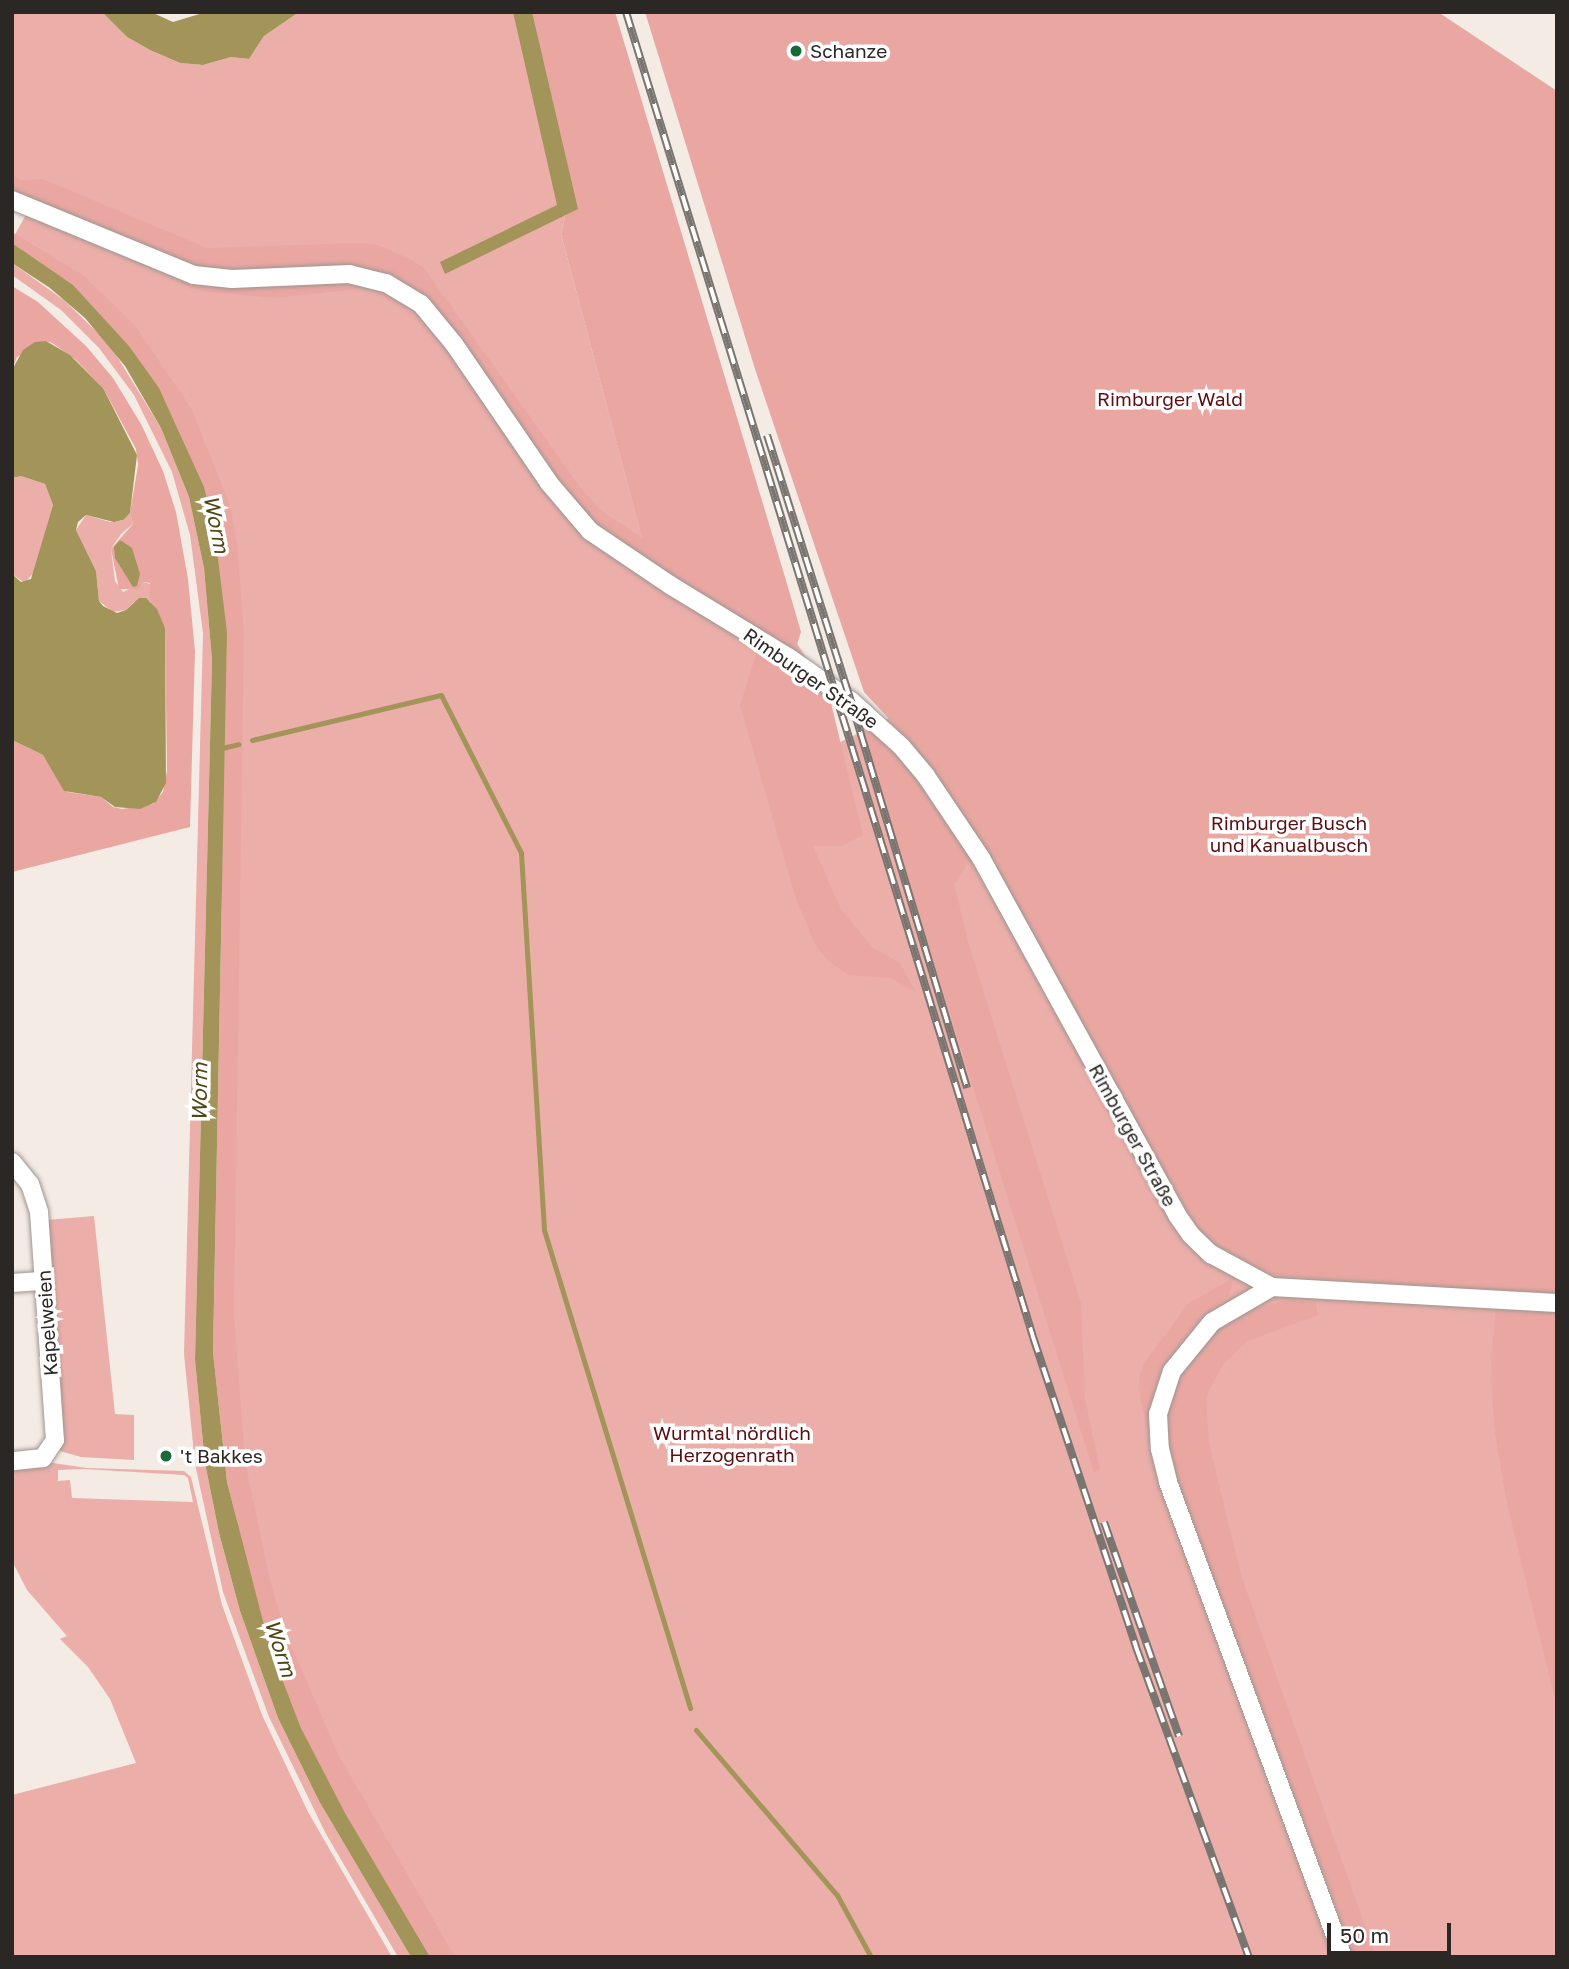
<!DOCTYPE html>
<meta charset="utf-8">
<style>
body{margin:0}
#map{position:relative;width:1569px;height:1969px;overflow:hidden;background:#f4ebe4;font-family:"Golos Text",sans-serif}
div>[style]{position:absolute}
.green>*{inset:0;background:#ecaea9}
.forest>*{inset:0;background:#eaa7a2}
.water>*{inset:0;background:#a3955a}
.stream>*{height:5px;margin:-2.5px;padding:0 2.5px;transform-origin:2.5px;border-radius:2.5px;background:#a3955a}
.roads{filter:drop-shadow(0 0 2px #9d958f) drop-shadow(0 0 2px #9d958f)}
.minor>*{height:18px;margin:-9px;padding:0 9px;transform-origin:9px;border-radius:9px;background:#fff}
.rail>*{height:8px;margin-top:-4px;transform-origin:0;background:repeating-linear-gradient(90deg,#fff 0 16px,#7a7570 0 32px);box-sizing:border-box;border-block:2px solid #7a7570}
.dots>*{width:19px;height:19px;translate:-50% -50%;box-sizing:border-box;border:4px solid #fff;border-radius:50%}
span{translate:-50% -50%;white-space:nowrap;text-align:center;line-height:1.15;-webkit-text-stroke:7px #fff;paint-order:stroke}
.poi-label{font-size:19px;color:#2a2724}
.left{translate:0 -50%;text-align:left}
.park-label{font-size:19px;color:#5d0d12}
.street-label{font-size:19px;color:#2a2724}
.water-label{font-size:21px;color:#4f4515;font-style:italic}
.frame{position:absolute;inset:0;border:14px solid #2a2724;pointer-events:none}
.scale{position:absolute;left:1327px;top:1923px;width:124px;height:32px;box-sizing:border-box;border:4px solid #2a2724;border-top:0;padding-left:9px;font-size:21px;line-height:24px;white-space:nowrap;color:#2a2724;-webkit-text-stroke:5px #fff;paint-order:stroke}
</style>
<div id="map">
<div class="green">
<i style="clip-path:polygon(12px 12px,102px 12px,127px 37px,150px 50px,180px 63px,203px 65px,231px 57px,249px 59px,264px 36px,299px 12px,516px 12px,566px 212px,561px 234px,647px 556px,790px 632px,808px 661px,826px 749px,892px 717px,1557px 426px,1557px 1957px,421px 1957px,342px 1827px,238px 1574px,216px 658px,210px 567px,176px 439px,117px 346px,12px 240px,28px 211px,12px 197px)"></i>
<i style="clip-path:polygon(12px 263px,65px 301px,110px 345px,161px 428px,189px 497px,204px 568px,212px 660px,195px 1359px,205px 1463px,219px 1533px,240px 1611px,278px 1718px,319px 1801px,411px 1957px,398px 1957px,326px 1834px,269px 1717px,223px 1592px,195px 1464px,184px 1354px,203px 633px,190px 535px,172px 472px,134px 395px,99px 348px,61px 310px,12px 275px)"></i>
<i style="clip-path:polygon(21px 476px,45px 484px,53px 505px,34px 572px,25px 583px,12px 574px,12px 478px)"></i>
<i style="clip-path:polygon(130px 513px,133px 524px,121px 534px,111px 549px,115px 581px,123px 592px,143px 582px,150px 584px,150px 601px,134px 602px,126px 610px,113px 612px,99px 601px,96px 571px,76px 530px,86px 515px,110px 522px,121px 521px)"></i>
<i style="clip-path:polygon(94px 1216px,115px 1414px,134px 1415px,134px 1460px,81px 1457px,60px 1451px,47px 1220px)"></i>
<i style="clip-path:polygon(evenodd,46px 1462px,87px 1468px,184px 1471px,191px 1477px,222px 1605px,262px 1715px,308px 1812px,392px 1957px,12px 1957px,12px 1795px,136px 1763px,110px 1699px,88px 1667px,60px 1639px,67px 1636px,27px 1590px,12px 1561px,12px 1467px,46px 1462px,84px 1469px,184px 1475px,188px 1478px,193px 1502px,72px 1498px,70px 1480px,58px 1481px,58px 1470px,84px 1469px)"></i>
</div>
<div class="forest">
<i style="clip-path:polygon(516px 12px,615px 12px,785px 577px,801px 632px,795px 651px,592px 527px,506px 416px,390px 280px,191px 272px,12px 197px,12px 175px,21px 180px,43px 179px,207px 248px,355px 243px,375px 244px,408px 258px,424px 268px,581px 488px,599px 509px,642px 538px,561px 234px,566px 212px)"></i>
<i style="clip-path:polygon(645px 12px,1438px 12px,1557px 91px,1557px 1296px,1276px 1275px,1225px 1252px,1204px 1237px,1195px 1224px,917px 749px,864px 692px,755px 369px)"></i>
<i style="clip-path:polygon(12px 232px,83px 275px,136px 327px,191px 408px,230px 505px,237px 543px,244px 633px,234px 1313px,245px 1462px,271px 1584px,285px 1631px,338px 1754px,455px 1957px,430px 1957px,345px 1813px,301px 1728px,270px 1648px,227px 1482px,213px 1352px,227px 632px,214px 526px,204px 487px,159px 388px,129px 346px,73px 285px,12px 243px)"></i>
<i style="clip-path:polygon(353px 276px,365px 280px,358px 289px,274px 298px,202px 291px,172px 280px,213px 287px)"></i>
<i style="clip-path:polygon(12px 286px,38px 302px,86px 346px,113px 378px,141px 424px,163px 471px,176px 512px,188px 579px,195px 651px,190px 827px,12px 872px,12px 740px,43px 755px,67px 792px,101px 797px,113px 807px,122px 809px,153px 804px,163px 792px,167px 771px,165px 628px,150px 601px,150px 583px,143px 582px,139px 589px,119px 589px,111px 549px,133px 524px,130px 513px,138px 465px,136px 449px,103px 388px,75px 359px,52px 343px,46px 341px,17px 357px,12px 370px)"></i>
<i style="clip-path:polygon(759px 645px,830px 699px,863px 835px,842px 846px,813px 846px,841px 909px,872px 947px,900px 963px,916px 992px,890px 978px,848px 975px,827px 960px,815px 944px,796px 899px,740px 705px)"></i>
<i style="clip-path:polygon(861px 719px,908px 765px,972px 857px,954px 884px,969px 945px,1081px 1303px,1085px 1399px,1100px 1469px,1094px 1473px,870px 758px)"></i>
<i style="clip-path:polygon(1234px 1277px,1229px 1295px,1191px 1329px,1161px 1371px,1153px 1394px,1154px 1455px,1141px 1402px,1139px 1379px,1144px 1363px,1188px 1304px)"></i>
<i style="clip-path:polygon(1282px 1301px,1316px 1302px,1318px 1315px,1248px 1341px,1225px 1362px,1210px 1388px,1206px 1401px,1209px 1443px,1241px 1575px,1376px 1957px,1356px 1957px,1168px 1462px,1167px 1405px,1185px 1363px,1222px 1324px,1240px 1314px)"></i>
<i style="clip-path:polygon(1496px 1305px,1557px 1312px,1557px 1708px,1506px 1499px,1494px 1427px,1491px 1363px)"></i>
</div>
<div class="water">
<i style="clip-path:polygon(102px 12px,151px 12px,173px 22px,206px 12px,299px 12px,264px 36px,249px 59px,231px 57px,203px 65px,180px 63px,150px 50px,127px 37px)"></i>
<i style="clip-path:polygon(513px 12px,532px 12px,578px 209px,445px 274px,440px 262px,557px 205px)"></i>
<i style="clip-path:polygon(12px 243px,73px 285px,129px 346px,159px 388px,204px 487px,214px 526px,227px 632px,213px 1352px,227px 1482px,270px 1648px,301px 1728px,345px 1813px,430px 1957px,411px 1957px,319px 1801px,278px 1718px,240px 1611px,219px 1533px,205px 1463px,195px 1360px,212px 660px,204px 568px,189px 497px,161px 428px,125px 366px,85px 318px,50px 288px,12px 263px)"></i>
<i style="clip-path:polygon(46px 341px,70px 355px,103px 388px,137px 455px,130px 513px,123px 520px,114px 522px,86px 515px,78px 522px,76px 530px,96px 571px,99px 601px,103px 606px,117px 613px,126px 610px,139px 598px,146px 598px,157px 609px,165px 628px,166px 783px,156px 802px,140px 809px,115px 807px,101px 797px,64px 791px,43px 755px,12px 740px,12px 574px,21px 582px,31px 579px,53px 505px,45px 484px,21px 476px,12px 478px,12px 370px,23px 350px,35px 342px)"></i>
<i style="clip-path:polygon(120px 540px,132px 548px,140px 574px,137px 586px,133px 587px,115px 558px,114px 547px)"></i>
</div>
<div class="stream">
<i style="left:252px;top:740px;width:194px;rotate:-13.4deg"></i>
<i style="left:441px;top:695px;width:177px;rotate:63.1deg"></i>
<i style="left:521px;top:853px;width:378px;rotate:86.5deg"></i>
<i style="left:544px;top:1230px;width:500px;rotate:73deg"></i>
<i style="left:222px;top:748px;width:17px;rotate:-13deg"></i>
<i style="left:696px;top:1730px;width:217px;rotate:49.5deg"></i>
<i style="left:837px;top:1895px;width:71px;rotate:61.3deg"></i>
</div>
<div class="roads">
<div class="minor">
<i style="left:12px;top:200px;width:197px;rotate:22.4deg"></i>
<i style="left:194px;top:275px;width:38px;rotate:6deg"></i>
<i style="left:232px;top:279px;width:117px;rotate:-2.4deg"></i>
<i style="left:349px;top:274px;width:38px;rotate:14deg"></i>
<i style="left:386px;top:283px;width:41px;rotate:31deg"></i>
<i style="left:421px;top:304px;width:52px;rotate:50.5deg"></i>
<i style="left:454px;top:344px;width:168px;rotate:55.6deg"></i>
<i style="left:549px;top:483px;width:63px;rotate:49.5deg"></i>
<i style="left:590px;top:531px;width:97px;rotate:34deg"></i>
<i style="left:670px;top:585px;width:138px;rotate:31.4deg"></i>
<i style="left:788px;top:657px;width:77px;rotate:34.9deg"></i>
<i style="left:851px;top:701px;width:67px;rotate:42deg"></i>
<i style="left:901px;top:746px;width:39px;rotate:50deg"></i>
<i style="left:926px;top:776px;width:99px;rotate:56.1deg"></i>
<i style="left:981px;top:858px;width:407px;rotate:61.2deg"></i>
<i style="left:1177px;top:1215px;width:24px;rotate:55deg"></i>
<i style="left:1191px;top:1235px;width:28px;rotate:44deg"></i>
<i style="left:1211px;top:1254px;width:69px;rotate:28.4deg"></i>
<i style="left:1272px;top:1287px;width:285px;rotate:3.2deg"></i>
<i style="left:12px;top:1162px;width:28px;rotate:51deg"></i>
<i style="left:30px;top:1184px;width:29px;rotate:72deg"></i>
<i style="left:39px;top:1212px;width:229px;rotate:86deg"></i>
<i style="left:55px;top:1440px;width:22px;rotate:124deg"></i>
<i style="left:43px;top:1458px;width:31px;rotate:174deg"></i>
<i style="left:12px;top:1283px;width:32px;rotate:-4deg"></i>
<i style="left:1272px;top:1287px;width:69px;rotate:149.7deg"></i>
<i style="left:1212px;top:1322px;width:63px;rotate:129.2deg"></i>
<i style="left:1172px;top:1371px;width:45px;rotate:108deg"></i>
<i style="left:1158px;top:1414px;width:35px;rotate:87deg"></i>
<i style="left:1160px;top:1449px;width:34px;rotate:76deg"></i>
<i style="left:1168px;top:1482px;width:506px;rotate:69.78deg"></i>
</div>
</div>
<div class="rail">
<i style="left:626px;top:12px;width:1386px;rotate:72.92deg"></i>
<i style="left:1033px;top:1337px;width:327px;rotate:71.6deg"></i>
<i style="left:1136px;top:1647px;width:330px;rotate:70deg"></i>
<i style="left:767px;top:435px;width:279px;rotate:72.5deg"></i>
<i style="left:851px;top:701px;width:404px;rotate:73.3deg"></i>
<i style="left:1104px;top:1522px;width:227px;rotate:70.7deg"></i>
</div>
<div class="dots">
<i style="left:796px;top:51px;background:#1a6938"></i>
<i style="left:166px;top:1456px;background:#1a6938"></i>
</div>
<div class="poi-label">
<span class="left" style="left:810px;top:51px">Schanze</span>
<span class="left" style="left:180px;top:1456px">'t Bakkes</span>
</div>
<div class="park-label">
<span style="left:1170px;top:399px">Rimburger Wald</span>
<span style="left:1289px;top:834px">Rimburger Busch<br>und Kanualbusch</span>
<span style="left:732px;top:1444px">Wurmtal nördlich<br>Herzogenrath</span>
</div>
<div class="street-label">
<span style="left:811px;top:678px;rotate:35deg">Rimburger Straße</span>
<span style="left:1133px;top:1135px;rotate:61deg">Rimburger Straße</span>
<span style="left:47px;top:1323px;rotate:-94deg">Kapelweien</span>
</div>
<div class="water-label">
<span style="left:217px;top:524px;rotate:79deg">Worm</span>
<span style="left:199px;top:1092px;rotate:-89deg">Worm</span>
<span style="left:281px;top:1648px;rotate:72deg">Worm</span>
</div>
<div class="frame"></div>
<div class="scale">50 m</div>
</div>
